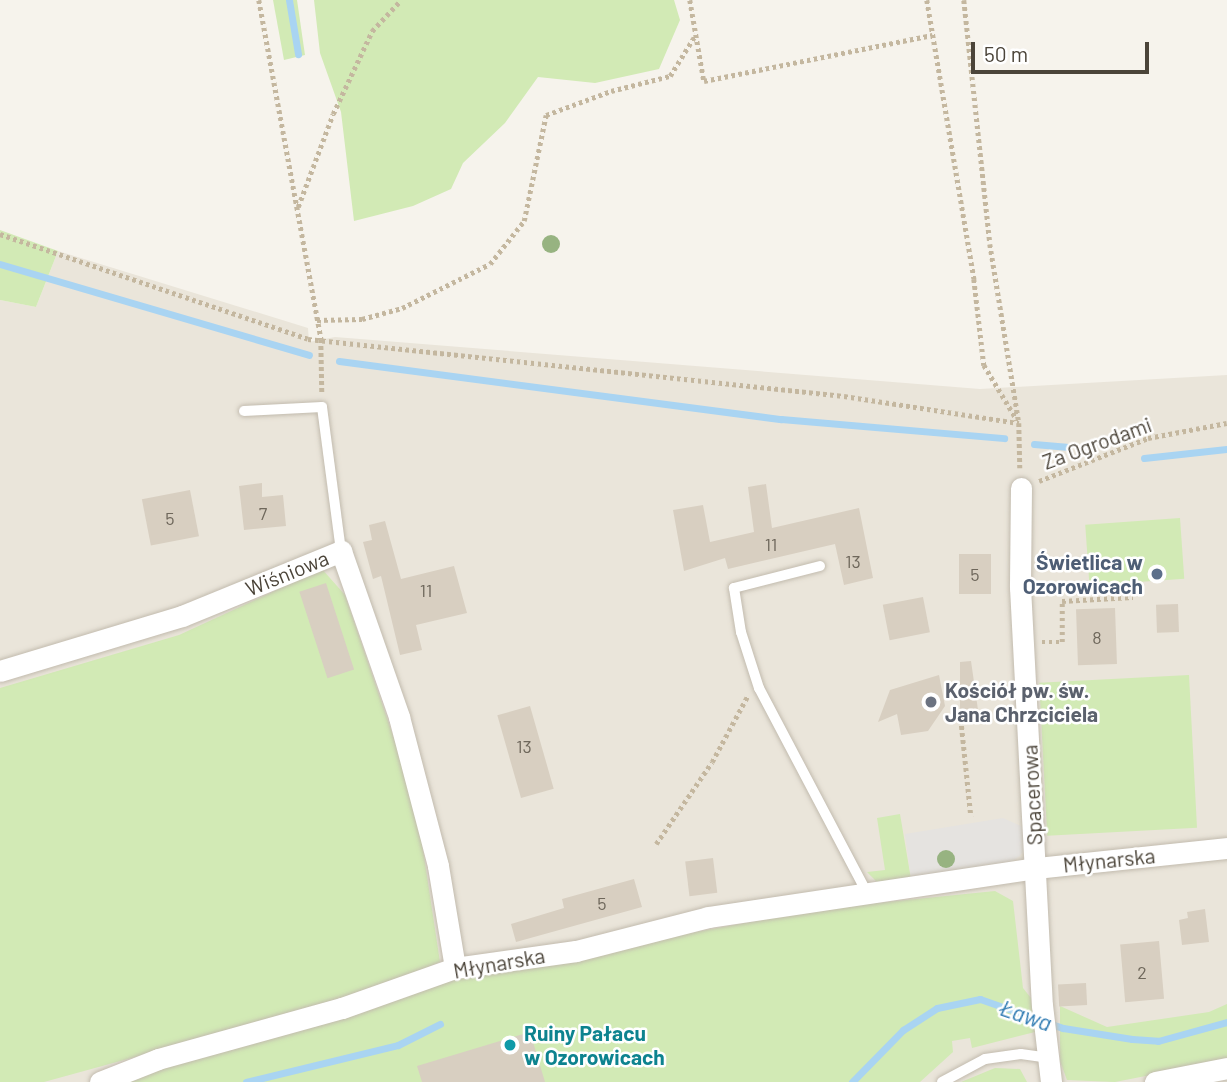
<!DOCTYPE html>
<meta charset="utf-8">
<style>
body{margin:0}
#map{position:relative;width:1227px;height:1082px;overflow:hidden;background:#f6f3ec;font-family:Barlow,sans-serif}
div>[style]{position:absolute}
.residential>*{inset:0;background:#eae5da}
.green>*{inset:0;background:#d2eab5;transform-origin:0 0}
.parking>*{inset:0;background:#e5e3e0}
.stream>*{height:7px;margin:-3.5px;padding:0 3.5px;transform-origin:3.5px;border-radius:3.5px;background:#a9d4f2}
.building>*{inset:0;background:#d8cfc1;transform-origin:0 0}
.path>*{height:4.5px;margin-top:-2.25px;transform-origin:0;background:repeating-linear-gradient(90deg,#c4b79f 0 3.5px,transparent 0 7px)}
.roads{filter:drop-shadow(0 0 2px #c2bbae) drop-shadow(0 0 2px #c2bbae)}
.lane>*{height:10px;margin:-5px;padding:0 5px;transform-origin:5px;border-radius:5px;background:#fff}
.street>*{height:21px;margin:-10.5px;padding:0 10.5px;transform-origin:10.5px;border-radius:10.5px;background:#fff}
.trees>*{width:18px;height:18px;margin:-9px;border-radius:50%;background:#97b381}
.dots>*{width:19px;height:19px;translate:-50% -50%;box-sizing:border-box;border:4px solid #fff;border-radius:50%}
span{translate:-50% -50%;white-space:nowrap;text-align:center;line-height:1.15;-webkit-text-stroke:5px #fff;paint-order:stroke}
.number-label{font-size:18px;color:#6e675b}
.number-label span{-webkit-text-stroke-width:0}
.street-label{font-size:21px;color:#4b4439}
.service-label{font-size:21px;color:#4e5e75;font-weight:700}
.right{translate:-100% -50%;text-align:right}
.worship-label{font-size:21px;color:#5b616d;font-weight:700}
.left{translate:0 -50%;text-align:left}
.culture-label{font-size:21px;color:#0d838f;font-weight:700}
.water-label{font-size:23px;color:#2e7ab2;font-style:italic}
.scale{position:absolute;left:971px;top:42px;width:178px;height:32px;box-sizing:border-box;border:4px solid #4b4439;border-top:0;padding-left:9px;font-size:21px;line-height:24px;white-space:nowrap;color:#4b4439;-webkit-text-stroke:5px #fff;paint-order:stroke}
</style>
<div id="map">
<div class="residential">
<i style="clip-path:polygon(58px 251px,308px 328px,309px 342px,335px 337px,980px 389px,1227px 375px,1227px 1082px,0 1082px,0 300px,36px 307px)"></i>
</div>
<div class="green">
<i style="clip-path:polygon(273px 0,297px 0,305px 55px,284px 60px)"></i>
<i style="clip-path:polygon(314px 0,674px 0,680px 20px,659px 69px,595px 83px,538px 77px,505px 123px,463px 163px,451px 189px,413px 206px,354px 221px,341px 112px,320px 53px)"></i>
<i style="clip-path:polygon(0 230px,58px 251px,36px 307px,0 300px)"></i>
<i style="left:1180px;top:518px;width:61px;height:95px;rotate:86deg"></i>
<i style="clip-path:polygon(322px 569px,345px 595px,416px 803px,440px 962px,371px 992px,44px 1082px,0 1082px,0 688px,179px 635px)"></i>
<i style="left:1189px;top:675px;width:153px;height:150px;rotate:87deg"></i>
<i style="clip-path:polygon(900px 814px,911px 879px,879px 884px,867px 872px,885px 870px,877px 818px)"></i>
<i style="clip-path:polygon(995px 891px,1013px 901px,1023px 988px,1031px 998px,1035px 1032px,972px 1048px,970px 1038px,952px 1041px,953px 1052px,920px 1082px,114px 1082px,465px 974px,827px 908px)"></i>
<i style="clip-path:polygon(1227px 1004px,1227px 1060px,1115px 1082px,1067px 1080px,1060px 1061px,1060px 1006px,1107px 1027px,1209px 1012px)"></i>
<i style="clip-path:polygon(995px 1068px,1020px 1069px,1027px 1082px,961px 1082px)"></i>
</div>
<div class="parking">
<i style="clip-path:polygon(1003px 818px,1023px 827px,1025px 847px,1020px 856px,1009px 863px,911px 879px,905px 834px)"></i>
</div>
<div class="stream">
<i style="left:289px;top:0;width:55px;rotate:80.5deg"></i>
<i style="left:0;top:264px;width:322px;rotate:16.4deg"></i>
<i style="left:339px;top:361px;width:446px;rotate:7.5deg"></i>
<i style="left:781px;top:419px;width:224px;rotate:4.9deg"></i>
<i style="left:1034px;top:444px;width:32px;rotate:5deg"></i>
<i style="left:1144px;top:458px;width:83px;rotate:-6.2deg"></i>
<i style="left:246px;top:1082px;width:156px;rotate:-13.7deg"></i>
<i style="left:398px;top:1045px;width:47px;rotate:-26.6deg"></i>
<i style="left:852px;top:1082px;width:73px;rotate:-45.6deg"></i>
<i style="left:903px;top:1030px;width:40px;rotate:-32.9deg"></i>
<i style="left:937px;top:1008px;width:44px;rotate:-11.8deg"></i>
<i style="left:980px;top:999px;width:88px;rotate:19.3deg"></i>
<i style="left:1063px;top:1028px;width:70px;rotate:9.1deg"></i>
<i style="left:1132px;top:1039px;width:26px;rotate:4deg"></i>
<i style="left:1158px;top:1041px;width:72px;rotate:-15.4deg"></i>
</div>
<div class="building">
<i style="clip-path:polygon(262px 483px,262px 497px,283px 495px,286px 526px,244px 530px,239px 486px)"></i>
<i style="clip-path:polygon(766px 484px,772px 528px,859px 508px,873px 578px,844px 585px,835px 544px,728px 569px,725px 558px,684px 571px,673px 510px,703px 505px,710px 542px,754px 532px,748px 487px)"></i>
<i style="left:190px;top:490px;width:47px;height:49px;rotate:79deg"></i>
<i style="clip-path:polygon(385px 521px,401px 579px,454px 566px,467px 613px,416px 625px,422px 650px,400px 655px,381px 576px,373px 579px,363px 542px,372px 540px,369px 525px)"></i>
<i style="left:959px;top:554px;width:32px;height:40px"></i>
<i style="left:326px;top:583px;width:91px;height:28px;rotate:72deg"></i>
<i style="left:923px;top:597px;width:36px;height:41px;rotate:79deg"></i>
<i style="left:1178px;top:604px;width:28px;height:22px;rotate:88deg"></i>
<i style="left:1115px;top:608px;width:56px;height:39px;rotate:88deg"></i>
<i style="clip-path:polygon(971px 661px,979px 717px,960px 721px,960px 662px)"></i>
<i style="clip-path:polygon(939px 675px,945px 706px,928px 731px,901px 735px,897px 714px,878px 722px,890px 690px)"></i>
<i style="left:530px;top:706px;width:86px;height:34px;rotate:74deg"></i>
<i style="left:713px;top:858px;width:35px;height:28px;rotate:83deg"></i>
<i style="clip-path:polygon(634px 879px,642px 907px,516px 942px,511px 924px,564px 908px,562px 899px)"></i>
<i style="clip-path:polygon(1205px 909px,1209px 942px,1182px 945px,1179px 920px,1188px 918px,1187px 912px)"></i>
<i style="left:1159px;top:941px;width:58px;height:39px;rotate:85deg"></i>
<i style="left:1086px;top:983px;width:22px;height:28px;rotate:87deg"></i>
<i style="clip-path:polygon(530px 1032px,545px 1082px,422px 1082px,417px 1066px)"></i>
</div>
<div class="path">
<i style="left:259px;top:0;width:345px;rotate:79.6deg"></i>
<i style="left:321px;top:339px;width:53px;rotate:88.9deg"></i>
<i style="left:690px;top:0;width:82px;rotate:80.2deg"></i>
<i style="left:704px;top:81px;width:233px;rotate:-11.4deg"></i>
<i style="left:927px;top:0;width:283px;rotate:80.4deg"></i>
<i style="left:974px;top:279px;width:87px;rotate:83.4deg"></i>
<i style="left:984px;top:365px;width:64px;rotate:59deg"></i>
<i style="left:964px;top:0;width:245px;rotate:83.9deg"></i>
<i style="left:990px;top:244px;width:181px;rotate:80.8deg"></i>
<i style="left:1019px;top:423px;width:45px;rotate:88.7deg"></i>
<i style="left:298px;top:207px;width:99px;rotate:-69.4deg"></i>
<i style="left:333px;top:114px;width:92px;rotate:-64.8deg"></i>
<i style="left:372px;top:31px;width:42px;rotate:-46.9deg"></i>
<i style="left:0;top:234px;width:325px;rotate:18.8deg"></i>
<i style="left:308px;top:339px;width:539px;rotate:6.07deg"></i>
<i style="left:844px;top:396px;width:177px;rotate:8.8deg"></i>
<i style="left:317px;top:320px;width:45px;rotate:-1.3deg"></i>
<i style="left:362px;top:319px;width:41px;rotate:-15.4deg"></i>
<i style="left:402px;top:308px;width:98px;rotate:-26.6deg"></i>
<i style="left:490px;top:264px;width:55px;rotate:-51.7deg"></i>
<i style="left:524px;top:221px;width:108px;rotate:-78.3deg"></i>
<i style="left:546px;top:115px;width:69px;rotate:-20.3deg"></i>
<i style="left:611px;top:91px;width:61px;rotate:-14.3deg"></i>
<i style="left:670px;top:76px;width:49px;rotate:-58.2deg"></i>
<i style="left:1039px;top:481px;width:117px;rotate:-21.5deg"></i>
<i style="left:1148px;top:438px;width:80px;rotate:-10.8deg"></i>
<i style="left:1042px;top:642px;width:20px"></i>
<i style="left:1062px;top:642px;width:41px;rotate:-90deg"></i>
<i style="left:1062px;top:601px;width:71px;rotate:-3.2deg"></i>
<i style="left:961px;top:719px;width:98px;rotate:84.1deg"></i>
<i style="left:656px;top:844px;width:99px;rotate:-55.7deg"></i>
<i style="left:712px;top:762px;width:74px;rotate:-61.7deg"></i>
</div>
<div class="roads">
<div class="lane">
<i style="left:244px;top:411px;width:78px;rotate:-2.9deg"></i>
<i style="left:322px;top:407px;width:145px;rotate:82.5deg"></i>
<i style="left:820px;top:566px;width:89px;rotate:165.7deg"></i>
<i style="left:734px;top:588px;width:45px;rotate:81deg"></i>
<i style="left:741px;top:632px;width:59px;rotate:72.2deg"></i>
<i style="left:759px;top:688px;width:232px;rotate:62.2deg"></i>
<i style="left:942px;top:1082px;width:49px;rotate:-28.1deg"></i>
<i style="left:985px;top:1059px;width:36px;rotate:-8deg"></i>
<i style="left:1021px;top:1054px;width:27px;rotate:8deg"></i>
</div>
<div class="street">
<i style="left:1021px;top:488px;width:99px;rotate:90.6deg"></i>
<i style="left:1020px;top:587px;width:419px;rotate:87deg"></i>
<i style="left:1042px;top:1005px;width:78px;rotate:83.3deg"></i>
<i style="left:0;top:671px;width:190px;rotate:-16.8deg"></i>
<i style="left:182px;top:616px;width:172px;rotate:-22.2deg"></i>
<i style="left:341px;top:551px;width:176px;rotate:70.7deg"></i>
<i style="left:399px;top:717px;width:154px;rotate:75.3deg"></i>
<i style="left:438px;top:866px;width:103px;rotate:80.5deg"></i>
<i style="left:100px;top:1082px;width:62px;rotate:-21.6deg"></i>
<i style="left:158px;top:1059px;width:191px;rotate:-15.5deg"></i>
<i style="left:342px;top:1008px;width:120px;rotate:-19.5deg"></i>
<i style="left:455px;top:968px;width:122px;rotate:-8deg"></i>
<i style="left:576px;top:951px;width:136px;rotate:-14.4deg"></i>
<i style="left:708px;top:917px;width:332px;rotate:-8.5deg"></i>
<i style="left:1036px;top:868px;width:192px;rotate:-6deg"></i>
<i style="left:1155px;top:1082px;width:73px;rotate:-11deg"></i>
</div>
</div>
<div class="trees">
<i style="left:551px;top:244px"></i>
<i style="left:946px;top:859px"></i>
</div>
<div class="dots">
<i style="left:1157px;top:574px;background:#5c6f8a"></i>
<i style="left:931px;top:702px;background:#6b7280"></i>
<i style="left:510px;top:1045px;background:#0f9aa8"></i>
</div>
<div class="number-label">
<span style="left:263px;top:513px">7</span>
<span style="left:170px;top:518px">5</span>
<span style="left:771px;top:544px">11</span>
<span style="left:853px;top:561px">13</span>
<span style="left:975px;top:574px">5</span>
<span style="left:426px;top:590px">11</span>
<span style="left:1097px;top:637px">8</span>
<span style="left:524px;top:746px">13</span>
<span style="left:602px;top:903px">5</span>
<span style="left:1142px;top:972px">2</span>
</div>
<div class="street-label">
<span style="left:1097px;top:443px;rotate:-20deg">Za Ogrodami</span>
<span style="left:287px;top:573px;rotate:-22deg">Wiśniowa</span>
<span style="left:1032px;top:795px;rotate:-93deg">Spacerowa</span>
<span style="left:1109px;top:860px;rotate:-6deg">Młynarska</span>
<span style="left:499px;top:963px;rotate:-10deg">Młynarska</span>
</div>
<div class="service-label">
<span class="right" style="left:1143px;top:574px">Świetlica w<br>Ozorowicach</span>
</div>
<div class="worship-label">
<span class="left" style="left:945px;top:702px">Kościół pw. św.<br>Jana Chrzciciela</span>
</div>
<div class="culture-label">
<span class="left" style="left:524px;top:1045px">Ruiny Pałacu<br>w Ozorowicach</span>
</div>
<div class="water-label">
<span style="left:1026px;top:1015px;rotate:19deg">Ława</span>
</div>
<div class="scale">50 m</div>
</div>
